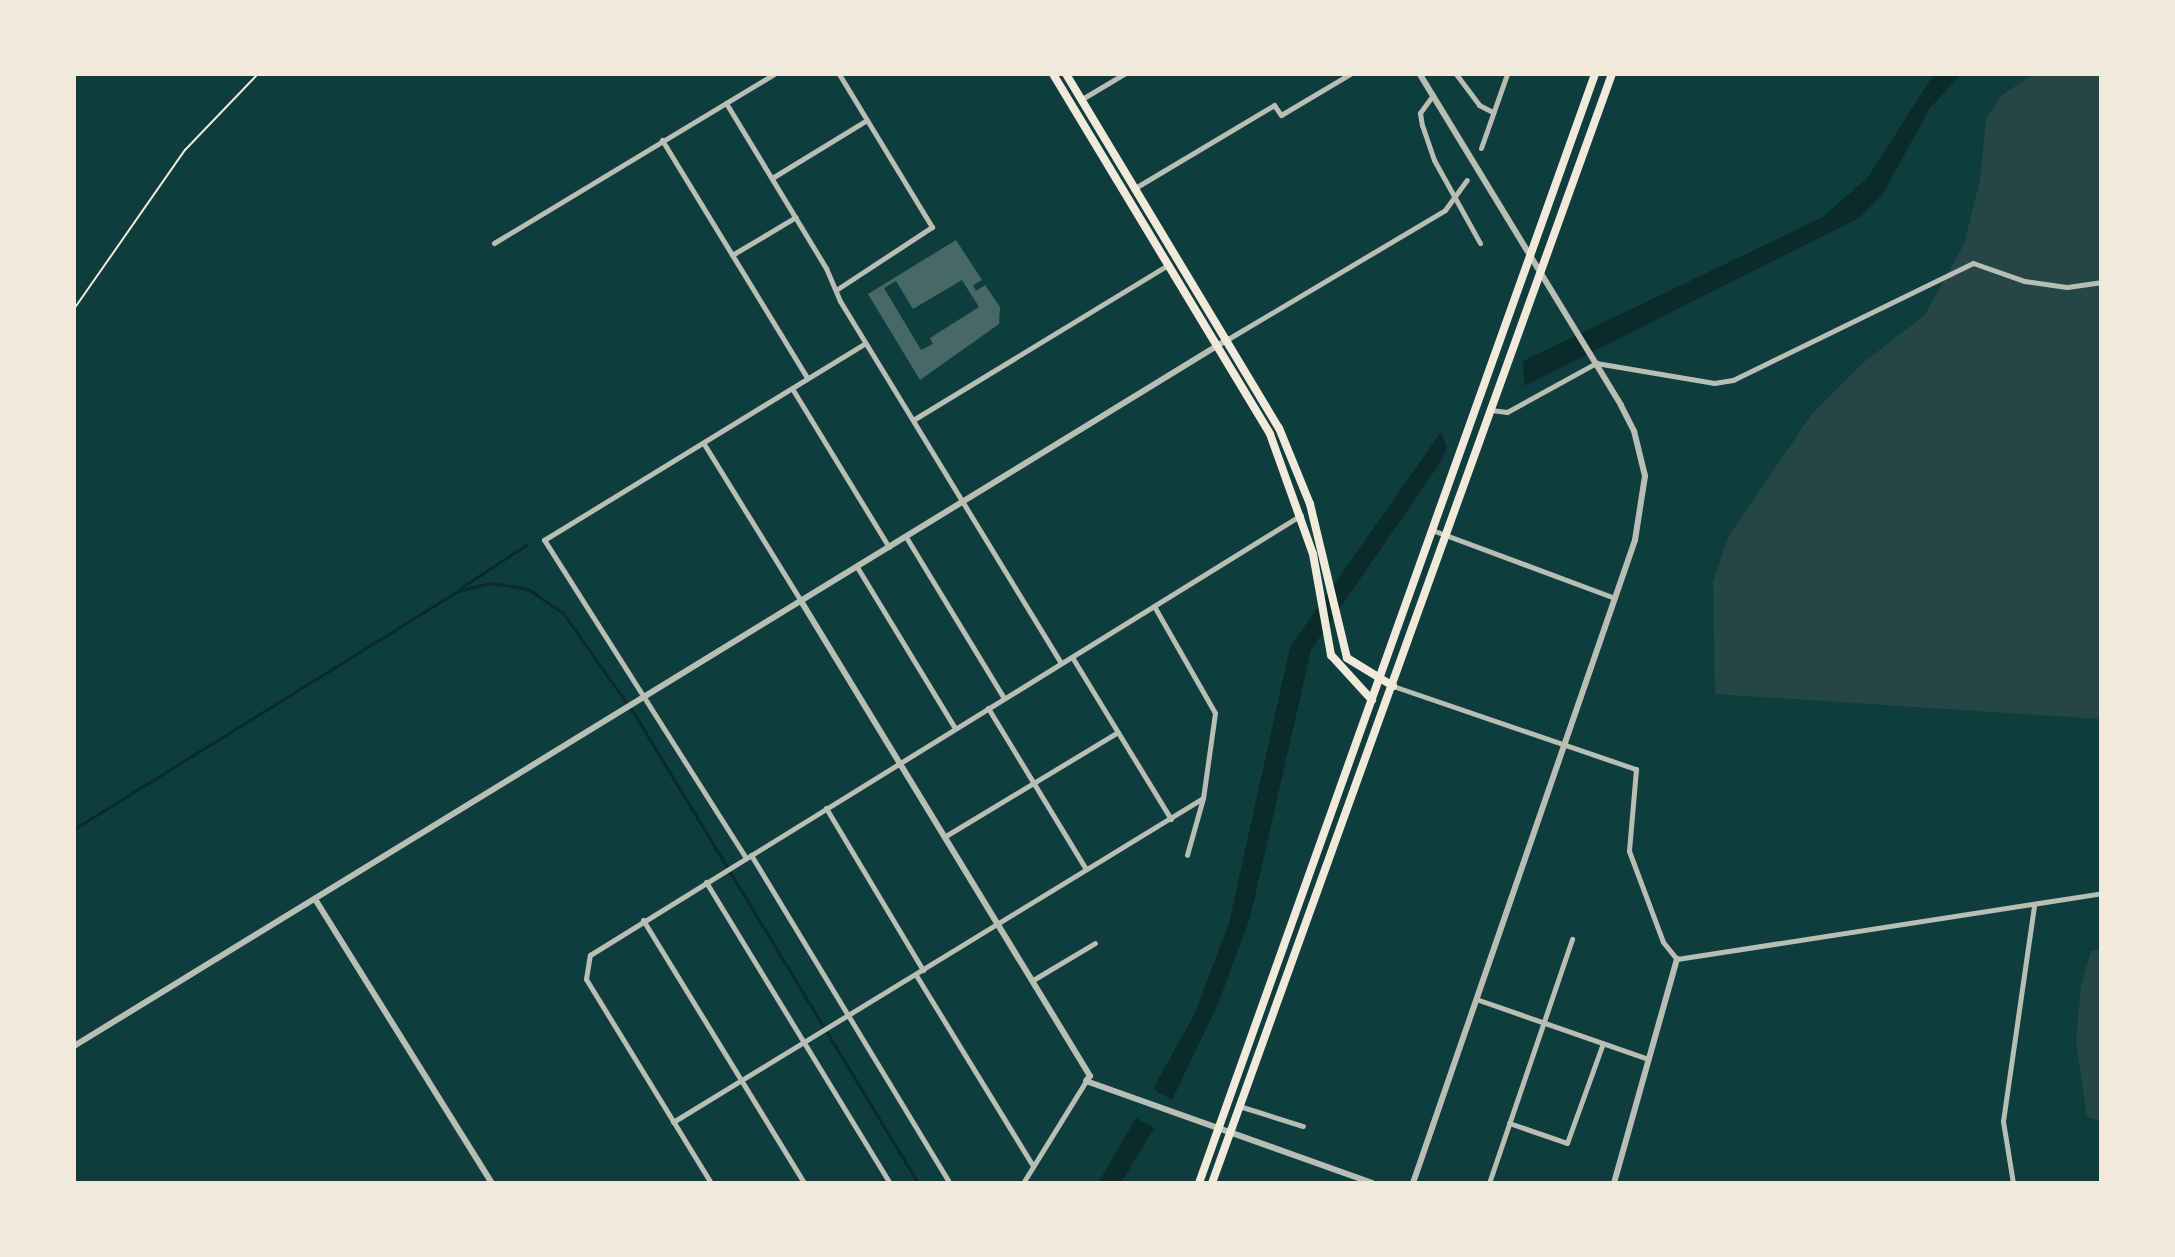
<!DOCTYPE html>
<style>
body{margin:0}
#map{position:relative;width:2175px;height:1257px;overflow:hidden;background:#0f3d3e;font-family:Inter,sans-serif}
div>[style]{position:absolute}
.green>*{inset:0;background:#244646}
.water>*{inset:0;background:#0a2a2b}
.stream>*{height:3px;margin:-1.5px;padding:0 1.5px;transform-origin:1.5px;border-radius:1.5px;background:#0a2a2b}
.building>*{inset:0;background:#486865}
.path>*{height:2px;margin:-1px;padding:0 1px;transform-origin:1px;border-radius:1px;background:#f1e9da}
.minor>*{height:5px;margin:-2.5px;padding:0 2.5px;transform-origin:2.5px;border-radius:2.5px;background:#b8beb3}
.tertiary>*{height:6px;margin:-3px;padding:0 3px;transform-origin:3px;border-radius:3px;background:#b8beb3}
.trunk>*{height:8px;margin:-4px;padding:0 4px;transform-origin:4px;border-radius:4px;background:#f1e9da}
span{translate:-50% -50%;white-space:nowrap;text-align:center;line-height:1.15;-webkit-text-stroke:7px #f1e9da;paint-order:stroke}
.frame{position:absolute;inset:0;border:76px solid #f1e9da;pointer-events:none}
</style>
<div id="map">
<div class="green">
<i style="clip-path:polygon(2034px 74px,2101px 74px,2101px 719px,1715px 694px,1713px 582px,1728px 537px,1812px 414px,1864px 362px,1925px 315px,1964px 244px,1980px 180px,1986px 119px,2002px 95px)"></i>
<i style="clip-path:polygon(2101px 950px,2101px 1121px,2087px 1117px,2076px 1041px,2081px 986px,2091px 951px)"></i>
</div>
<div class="water">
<i style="clip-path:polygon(1934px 74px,1961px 74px,1930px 108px,1882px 195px,1859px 218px,1524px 386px,1523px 361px,1823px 217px,1868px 177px)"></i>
<i style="clip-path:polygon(1441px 432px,1447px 447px,1440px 463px,1311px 650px,1250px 918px,1218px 1004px,1172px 1100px,1153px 1089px,1195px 1013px,1229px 923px,1290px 647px)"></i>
<i style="clip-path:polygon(1136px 1118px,1154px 1128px,1121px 1183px,1098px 1183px)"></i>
</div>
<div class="stream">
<i style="left:459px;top:589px;width:80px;rotate:-33.3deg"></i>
<i style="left:74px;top:829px;width:452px;rotate:-31.8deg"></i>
<i style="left:458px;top:591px;width:33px;rotate:-14deg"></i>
<i style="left:490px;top:583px;width:38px;rotate:9deg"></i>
<i style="left:528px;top:589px;width:42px;rotate:34.4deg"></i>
<i style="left:563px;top:613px;width:125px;rotate:54.8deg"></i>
<i style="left:635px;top:715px;width:547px;rotate:58.84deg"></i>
</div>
<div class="building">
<i style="clip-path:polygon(evenodd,956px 240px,982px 280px,973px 285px,976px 291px,985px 285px,1000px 307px,999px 324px,920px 380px,868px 294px,956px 240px,962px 280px,979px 307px,930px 338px,933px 344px,921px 350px,884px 288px,896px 281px,913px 309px,962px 280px)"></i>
</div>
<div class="path">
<i style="left:74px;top:309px;width:194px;rotate:-55.1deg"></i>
<i style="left:185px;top:150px;width:105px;rotate:-46.2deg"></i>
</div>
<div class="minor">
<i style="left:1456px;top:74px;width:39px;rotate:53deg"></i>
<i style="left:1479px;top:105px;width:16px;rotate:27deg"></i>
<i style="left:1433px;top:95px;width:22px;rotate:126deg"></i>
<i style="left:1420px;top:113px;width:12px;rotate:81deg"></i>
<i style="left:1422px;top:125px;width:37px;rotate:71deg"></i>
<i style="left:1434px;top:160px;width:95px;rotate:61deg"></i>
<i style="left:1082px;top:99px;width:49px;rotate:-30.8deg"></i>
<i style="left:726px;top:103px;width:193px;rotate:58.8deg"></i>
<i style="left:826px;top:268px;width:36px;rotate:67deg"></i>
<i style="left:840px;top:301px;width:424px;rotate:58.6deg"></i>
<i style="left:662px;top:140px;width:279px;rotate:58.6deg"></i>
<i style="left:1481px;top:148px;width:78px;rotate:-70.6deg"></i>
<i style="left:772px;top:178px;width:111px;rotate:-31.4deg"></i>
<i style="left:1135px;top:188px;width:162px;rotate:-30.8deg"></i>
<i style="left:1274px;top:105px;width:12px;rotate:55deg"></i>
<i style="left:1281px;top:115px;width:80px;rotate:-30.7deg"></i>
<i style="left:494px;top:243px;width:327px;rotate:-31.1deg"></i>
<i style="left:732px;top:255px;width:74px;rotate:-30.7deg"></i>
<i style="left:836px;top:290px;width:115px;rotate:-33.3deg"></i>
<i style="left:932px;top:227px;width:179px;rotate:-121.3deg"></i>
<i style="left:1228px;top:339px;width:252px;rotate:-30.7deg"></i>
<i style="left:1445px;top:210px;width:37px;rotate:-54deg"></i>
<i style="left:793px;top:390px;width:184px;rotate:58.6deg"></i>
<i style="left:1491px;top:410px;width:16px;rotate:7deg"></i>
<i style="left:1507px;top:412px;width:102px;rotate:-28.8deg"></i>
<i style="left:1596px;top:363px;width:120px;rotate:9.6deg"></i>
<i style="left:1714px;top:383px;width:19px;rotate:-9deg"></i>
<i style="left:1733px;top:380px;width:267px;rotate:-26deg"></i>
<i style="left:1973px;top:263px;width:54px;rotate:19.4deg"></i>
<i style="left:2024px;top:281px;width:43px;rotate:7.9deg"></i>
<i style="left:2067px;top:287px;width:34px;rotate:-8deg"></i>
<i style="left:913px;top:420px;width:298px;rotate:-31.3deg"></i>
<i style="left:704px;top:444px;width:185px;rotate:58.3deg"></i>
<i style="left:1432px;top:530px;width:195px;rotate:20.4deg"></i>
<i style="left:906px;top:537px;width:188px;rotate:58.7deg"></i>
<i style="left:857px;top:567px;width:188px;rotate:58.7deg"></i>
<i style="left:1154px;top:606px;width:123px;rotate:60.3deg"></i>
<i style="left:1215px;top:713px;width:86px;rotate:98deg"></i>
<i style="left:1203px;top:798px;width:59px;rotate:105.7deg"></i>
<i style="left:1072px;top:657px;width:190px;rotate:58.6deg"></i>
<i style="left:1393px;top:686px;width:257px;rotate:18.9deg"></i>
<i style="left:1636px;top:769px;width:82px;rotate:94.9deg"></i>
<i style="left:1629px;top:851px;width:97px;rotate:69.5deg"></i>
<i style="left:1663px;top:942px;width:22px;rotate:51deg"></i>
<i style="left:1677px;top:959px;width:429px;rotate:-8.8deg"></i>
<i style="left:988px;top:708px;width:188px;rotate:58.7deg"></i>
<i style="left:826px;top:808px;width:189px;rotate:59.1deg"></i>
<i style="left:944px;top:837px;width:203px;rotate:-31.1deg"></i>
<i style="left:751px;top:855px;width:384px;rotate:58.8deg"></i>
<i style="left:746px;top:858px;width:377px;rotate:-122.4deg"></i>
<i style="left:544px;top:540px;width:377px;rotate:-31.5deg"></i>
<i style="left:706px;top:882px;width:353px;rotate:58.6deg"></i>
<i style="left:643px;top:920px;width:308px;rotate:58.5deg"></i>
<i style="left:916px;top:975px;width:224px;rotate:58.5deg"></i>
<i style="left:1033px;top:980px;width:72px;rotate:-30.8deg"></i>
<i style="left:1476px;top:999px;width:182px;rotate:19.2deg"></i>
<i style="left:1239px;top:1106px;width:67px;rotate:17.4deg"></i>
<i style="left:673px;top:1122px;width:621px;rotate:-31.44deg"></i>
<i style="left:1509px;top:1123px;width:61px;rotate:19deg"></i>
<i style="left:1567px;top:1143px;width:106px;rotate:-70.2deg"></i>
<i style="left:711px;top:1183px;width:239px;rotate:-121.5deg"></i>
<i style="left:586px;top:979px;width:24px;rotate:-81deg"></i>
<i style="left:590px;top:955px;width:836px;rotate:-31.75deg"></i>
<i style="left:1023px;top:1183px;width:120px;rotate:-58.3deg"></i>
<i style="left:1489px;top:1183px;width:258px;rotate:-71.2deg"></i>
<i style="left:2013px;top:1183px;width:63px;rotate:-99.2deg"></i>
<i style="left:2003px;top:1121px;width:217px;rotate:-81.8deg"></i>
</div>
<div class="tertiary">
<i style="left:801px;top:601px;width:556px;rotate:58.68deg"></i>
<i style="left:1090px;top:1076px;width:6px;rotate:129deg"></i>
<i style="left:1086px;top:1081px;width:304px;rotate:19.6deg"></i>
<i style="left:315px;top:899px;width:335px;rotate:58.1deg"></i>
<i style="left:74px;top:1046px;width:1353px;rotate:-31.49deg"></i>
<i style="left:1413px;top:1183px;width:680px;rotate:-70.95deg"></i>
<i style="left:1635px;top:540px;width:65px;rotate:-81.1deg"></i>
<i style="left:1645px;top:476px;width:46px;rotate:-103.7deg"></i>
<i style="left:1634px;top:431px;width:29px;rotate:-117deg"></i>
<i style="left:1621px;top:405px;width:387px;rotate:-121.3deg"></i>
<i style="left:1614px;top:1183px;width:233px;rotate:-74.3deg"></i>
</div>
<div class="trunk">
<i style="left:1053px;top:74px;width:420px;rotate:58.9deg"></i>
<i style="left:1270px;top:434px;width:127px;rotate:70.3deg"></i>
<i style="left:1313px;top:554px;width:103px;rotate:79.9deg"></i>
<i style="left:1331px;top:655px;width:61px;rotate:47.7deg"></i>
<i style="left:1066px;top:74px;width:413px;rotate:59deg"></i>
<i style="left:1279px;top:428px;width:82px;rotate:67.8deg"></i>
<i style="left:1310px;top:504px;width:158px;rotate:76.5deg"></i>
<i style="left:1347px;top:658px;width:54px;rotate:31.3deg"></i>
<i style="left:1199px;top:1183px;width:1178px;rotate:-70.35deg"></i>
<i style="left:1212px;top:1183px;width:1179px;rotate:-70.17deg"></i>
</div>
<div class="frame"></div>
</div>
